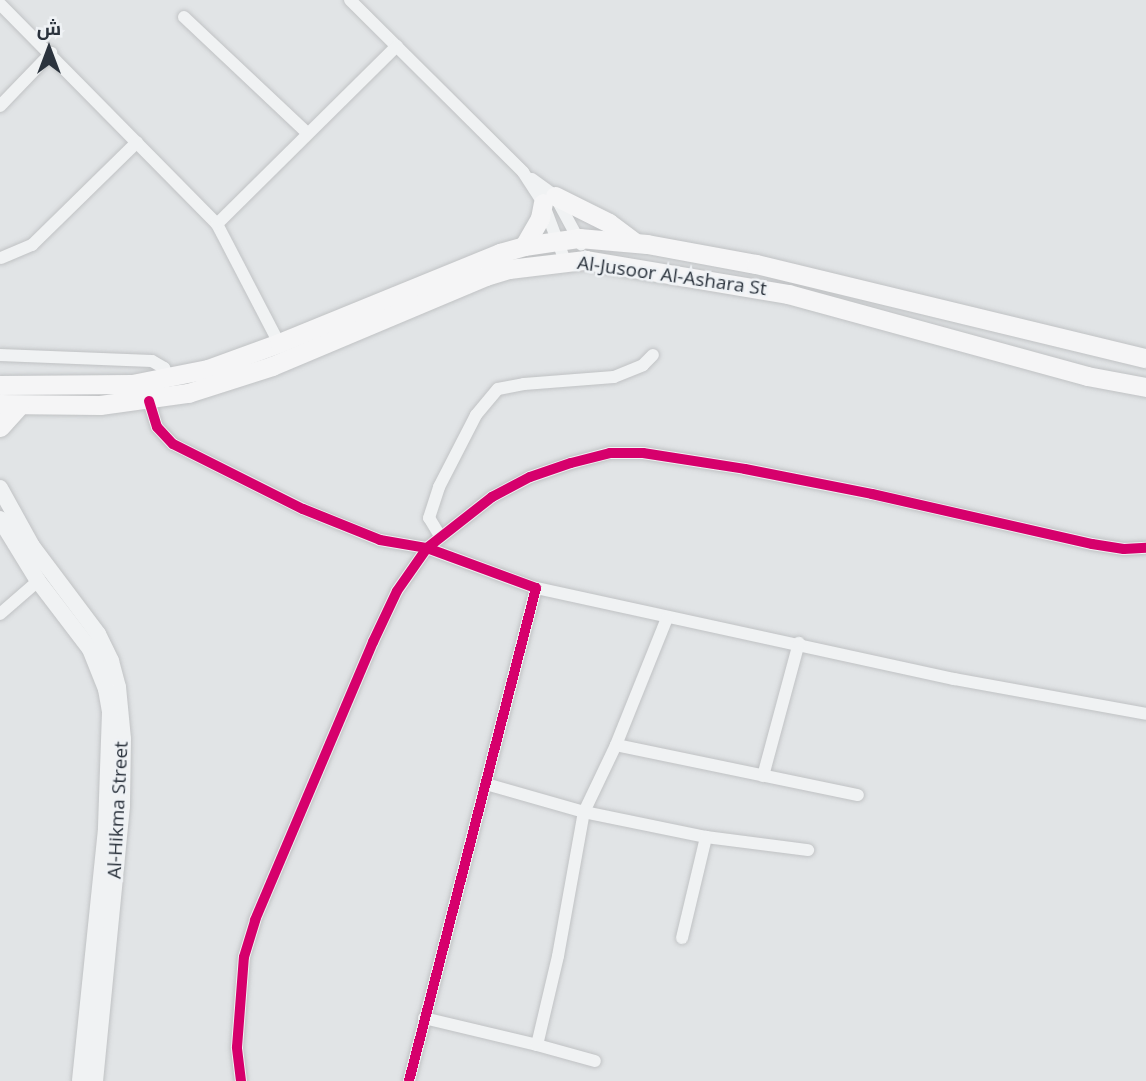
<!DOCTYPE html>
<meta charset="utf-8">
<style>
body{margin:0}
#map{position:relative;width:1146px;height:1081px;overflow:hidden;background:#e1e4e6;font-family:"Open Sans",Cairo,sans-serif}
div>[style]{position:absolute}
.roads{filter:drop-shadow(0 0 2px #c0c2c4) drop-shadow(0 0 2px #c0c2c4)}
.minor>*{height:12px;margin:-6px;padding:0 6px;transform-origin:6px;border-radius:6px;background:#f0f2f3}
.tertiary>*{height:16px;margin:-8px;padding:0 8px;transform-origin:8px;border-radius:8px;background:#f0f2f3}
.secondary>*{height:19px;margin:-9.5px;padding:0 9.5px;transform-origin:9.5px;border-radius:9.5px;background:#f5f5f6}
.cycleway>*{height:10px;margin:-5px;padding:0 5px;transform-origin:5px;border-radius:5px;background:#d6006c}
span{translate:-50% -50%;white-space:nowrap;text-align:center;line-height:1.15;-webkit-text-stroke:5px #eff2f5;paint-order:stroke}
.street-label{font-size:19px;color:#2b333d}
.north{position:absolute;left:14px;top:14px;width:70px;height:70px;-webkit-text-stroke:5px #eff2f5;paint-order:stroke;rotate:0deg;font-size:19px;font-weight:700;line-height:28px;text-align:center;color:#2b333d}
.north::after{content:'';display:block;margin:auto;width:24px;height:32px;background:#2b333d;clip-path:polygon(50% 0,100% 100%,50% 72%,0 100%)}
</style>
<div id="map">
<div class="roads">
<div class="minor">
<i style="left:350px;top:0;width:244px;rotate:44.8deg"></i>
<i style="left:523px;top:172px;width:37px;rotate:57deg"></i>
<i style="left:543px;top:203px;width:62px;rotate:69.2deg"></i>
<i style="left:0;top:4px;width:309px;rotate:45.4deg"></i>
<i style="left:217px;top:224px;width:134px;rotate:62.5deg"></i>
<i style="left:184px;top:17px;width:168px;rotate:43.3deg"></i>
<i style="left:0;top:106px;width:74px;rotate:-46.1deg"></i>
<i style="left:532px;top:179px;width:29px;rotate:36deg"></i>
<i style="left:555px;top:196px;width:55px;rotate:61.6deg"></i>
<i style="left:217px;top:224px;width:253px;rotate:-44.7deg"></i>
<i style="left:1px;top:258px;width:34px;rotate:-23deg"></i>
<i style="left:32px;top:245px;width:147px;rotate:-44.4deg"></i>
<i style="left:0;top:355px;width:152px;rotate:2.3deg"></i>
<i style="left:152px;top:361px;width:14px;rotate:30deg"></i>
<i style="left:164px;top:368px;width:11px;rotate:63deg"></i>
<i style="left:149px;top:401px;width:27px;rotate:73deg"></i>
<i style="left:157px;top:427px;width:23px;rotate:47deg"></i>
<i style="left:173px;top:444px;width:145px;rotate:26.6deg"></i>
<i style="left:303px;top:509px;width:83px;rotate:21.9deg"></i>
<i style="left:380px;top:540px;width:48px;rotate:9.7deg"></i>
<i style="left:427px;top:548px;width:116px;rotate:20.2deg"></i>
<i style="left:536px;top:588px;width:509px;rotate:104.45deg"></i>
<i style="left:440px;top:536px;width:21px;rotate:-121deg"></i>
<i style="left:429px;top:518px;width:33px;rotate:-72deg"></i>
<i style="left:439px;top:487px;width:81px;rotate:-62.8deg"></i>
<i style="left:476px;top:415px;width:34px;rotate:-50deg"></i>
<i style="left:498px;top:389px;width:26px;rotate:-11deg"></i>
<i style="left:524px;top:384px;width:90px;rotate:-4.4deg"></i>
<i style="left:614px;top:377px;width:31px;rotate:-22deg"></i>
<i style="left:643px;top:365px;width:14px;rotate:-45deg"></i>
<i style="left:536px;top:588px;width:428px;rotate:12.3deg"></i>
<i style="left:954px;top:679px;width:195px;rotate:10.3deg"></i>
<i style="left:0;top:614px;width:50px;rotate:-41deg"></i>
<i style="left:616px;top:745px;width:137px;rotate:-68.1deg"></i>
<i style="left:763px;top:776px;width:138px;rotate:-74.9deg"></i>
<i style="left:486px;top:784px;width:102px;rotate:15.9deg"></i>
<i style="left:584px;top:812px;width:125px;rotate:11.6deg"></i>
<i style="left:706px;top:837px;width:103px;rotate:7.3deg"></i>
<i style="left:682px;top:938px;width:104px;rotate:-76.6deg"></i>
<i style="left:424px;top:1018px;width:116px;rotate:13.4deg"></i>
<i style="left:537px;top:1045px;width:91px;rotate:-76.7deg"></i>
<i style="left:558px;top:956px;width:146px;rotate:-79.8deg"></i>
<i style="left:584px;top:812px;width:74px;rotate:-64.5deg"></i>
<i style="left:616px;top:745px;width:247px;rotate:11.7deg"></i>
<i style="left:537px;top:1045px;width:60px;rotate:15.4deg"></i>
<i style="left:241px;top:1081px;width:34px;rotate:-97deg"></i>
<i style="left:237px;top:1047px;width:90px;rotate:-85.6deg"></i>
<i style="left:244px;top:957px;width:39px;rotate:-73deg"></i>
<i style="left:255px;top:920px;width:302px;rotate:-67deg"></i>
<i style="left:373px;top:642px;width:56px;rotate:-64.8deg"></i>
<i style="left:397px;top:591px;width:52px;rotate:-55.1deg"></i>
<i style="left:427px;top:548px;width:83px;rotate:-38.1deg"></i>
<i style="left:492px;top:497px;width:43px;rotate:-27.8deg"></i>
<i style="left:530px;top:477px;width:43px;rotate:-18.9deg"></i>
<i style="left:571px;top:463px;width:40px;rotate:-14.4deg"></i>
<i style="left:610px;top:453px;width:33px"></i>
<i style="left:643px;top:453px;width:103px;rotate:8.9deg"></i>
<i style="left:745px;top:469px;width:129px;rotate:11.1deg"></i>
<i style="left:872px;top:494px;width:226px;rotate:12.8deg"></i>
<i style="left:1092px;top:544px;width:32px;rotate:9deg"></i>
<i style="left:1124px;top:549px;width:22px;rotate:-3deg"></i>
</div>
<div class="tertiary">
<i style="left:0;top:488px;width:66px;rotate:61.1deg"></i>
<i style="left:32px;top:546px;width:110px;rotate:53.1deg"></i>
<i style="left:98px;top:634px;width:30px;rotate:64deg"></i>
<i style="left:111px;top:661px;width:27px;rotate:75deg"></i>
<i style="left:118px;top:687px;width:52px;rotate:84.5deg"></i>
<i style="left:123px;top:739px;width:67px;rotate:90.9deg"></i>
<i style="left:122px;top:806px;width:276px;rotate:95.6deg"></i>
<i style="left:0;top:519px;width:73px;rotate:58.5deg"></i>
<i style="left:38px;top:581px;width:86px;rotate:52.6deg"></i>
<i style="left:90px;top:649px;width:43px;rotate:68.2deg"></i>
<i style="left:106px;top:689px;width:23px;rotate:80deg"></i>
<i style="left:110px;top:712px;width:117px;rotate:92deg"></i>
<i style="left:106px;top:829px;width:253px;rotate:95.9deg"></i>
</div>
<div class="secondary">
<i style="left:555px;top:196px;width:60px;rotate:26.6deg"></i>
<i style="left:609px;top:223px;width:31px;rotate:37deg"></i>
<i style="left:524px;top:246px;width:32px;rotate:-60deg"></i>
<i style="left:540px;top:218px;width:15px;rotate:-79deg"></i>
<i style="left:0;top:385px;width:132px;rotate:-0.4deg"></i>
<i style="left:132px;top:384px;width:77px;rotate:-11.2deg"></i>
<i style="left:208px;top:369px;width:76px;rotate:-20.1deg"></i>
<i style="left:279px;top:343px;width:239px;rotate:-22.2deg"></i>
<i style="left:500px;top:253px;width:25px;rotate:-16deg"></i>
<i style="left:524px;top:246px;width:56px;rotate:-8.3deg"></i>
<i style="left:579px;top:238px;width:68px;rotate:5deg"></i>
<i style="left:647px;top:244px;width:111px;rotate:10.4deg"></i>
<i style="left:756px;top:264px;width:401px;rotate:13.6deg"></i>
<i style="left:0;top:404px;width:100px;rotate:0.6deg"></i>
<i style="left:100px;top:405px;width:89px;rotate:-7.8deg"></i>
<i style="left:188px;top:393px;width:88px;rotate:-17.8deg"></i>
<i style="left:272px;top:366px;width:232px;rotate:-22.8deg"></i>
<i style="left:486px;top:276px;width:24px;rotate:-17deg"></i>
<i style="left:509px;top:269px;width:77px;rotate:-6.8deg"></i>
<i style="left:585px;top:260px;width:206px;rotate:9.5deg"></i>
<i style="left:788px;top:294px;width:310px;rotate:15.3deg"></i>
<i style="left:1087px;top:376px;width:60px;rotate:10.6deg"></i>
<i style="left:0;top:427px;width:28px;rotate:-48deg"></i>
</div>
</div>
<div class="cycleway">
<i style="left:149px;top:401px;width:27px;rotate:73deg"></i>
<i style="left:157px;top:427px;width:23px;rotate:47deg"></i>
<i style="left:173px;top:444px;width:145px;rotate:26.6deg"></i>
<i style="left:303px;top:509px;width:83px;rotate:21.9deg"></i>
<i style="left:380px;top:540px;width:48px;rotate:9.7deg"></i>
<i style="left:427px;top:548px;width:116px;rotate:20.2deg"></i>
<i style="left:536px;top:588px;width:509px;rotate:104.45deg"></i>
<i style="left:241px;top:1081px;width:34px;rotate:-97deg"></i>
<i style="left:237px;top:1047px;width:90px;rotate:-85.6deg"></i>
<i style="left:244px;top:957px;width:39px;rotate:-73deg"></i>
<i style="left:255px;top:920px;width:302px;rotate:-67deg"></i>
<i style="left:373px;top:642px;width:56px;rotate:-64.8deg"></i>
<i style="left:397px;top:591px;width:52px;rotate:-55.1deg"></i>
<i style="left:427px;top:548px;width:83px;rotate:-38.1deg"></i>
<i style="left:492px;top:497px;width:43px;rotate:-27.8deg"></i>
<i style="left:530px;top:477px;width:43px;rotate:-18.9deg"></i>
<i style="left:571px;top:463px;width:40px;rotate:-14.4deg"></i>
<i style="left:610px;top:453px;width:33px"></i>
<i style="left:643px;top:453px;width:103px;rotate:8.9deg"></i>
<i style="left:745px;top:469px;width:129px;rotate:11.1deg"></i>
<i style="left:872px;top:494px;width:226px;rotate:12.8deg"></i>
<i style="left:1092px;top:544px;width:32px;rotate:9deg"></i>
<i style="left:1124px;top:549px;width:22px;rotate:-3deg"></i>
</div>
<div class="street-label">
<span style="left:672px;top:276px;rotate:8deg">Al-Jusoor Al-Ashara St</span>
<span style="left:118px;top:810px;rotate:-87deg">Al-Hikma Street</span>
</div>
<div class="north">ش</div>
</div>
